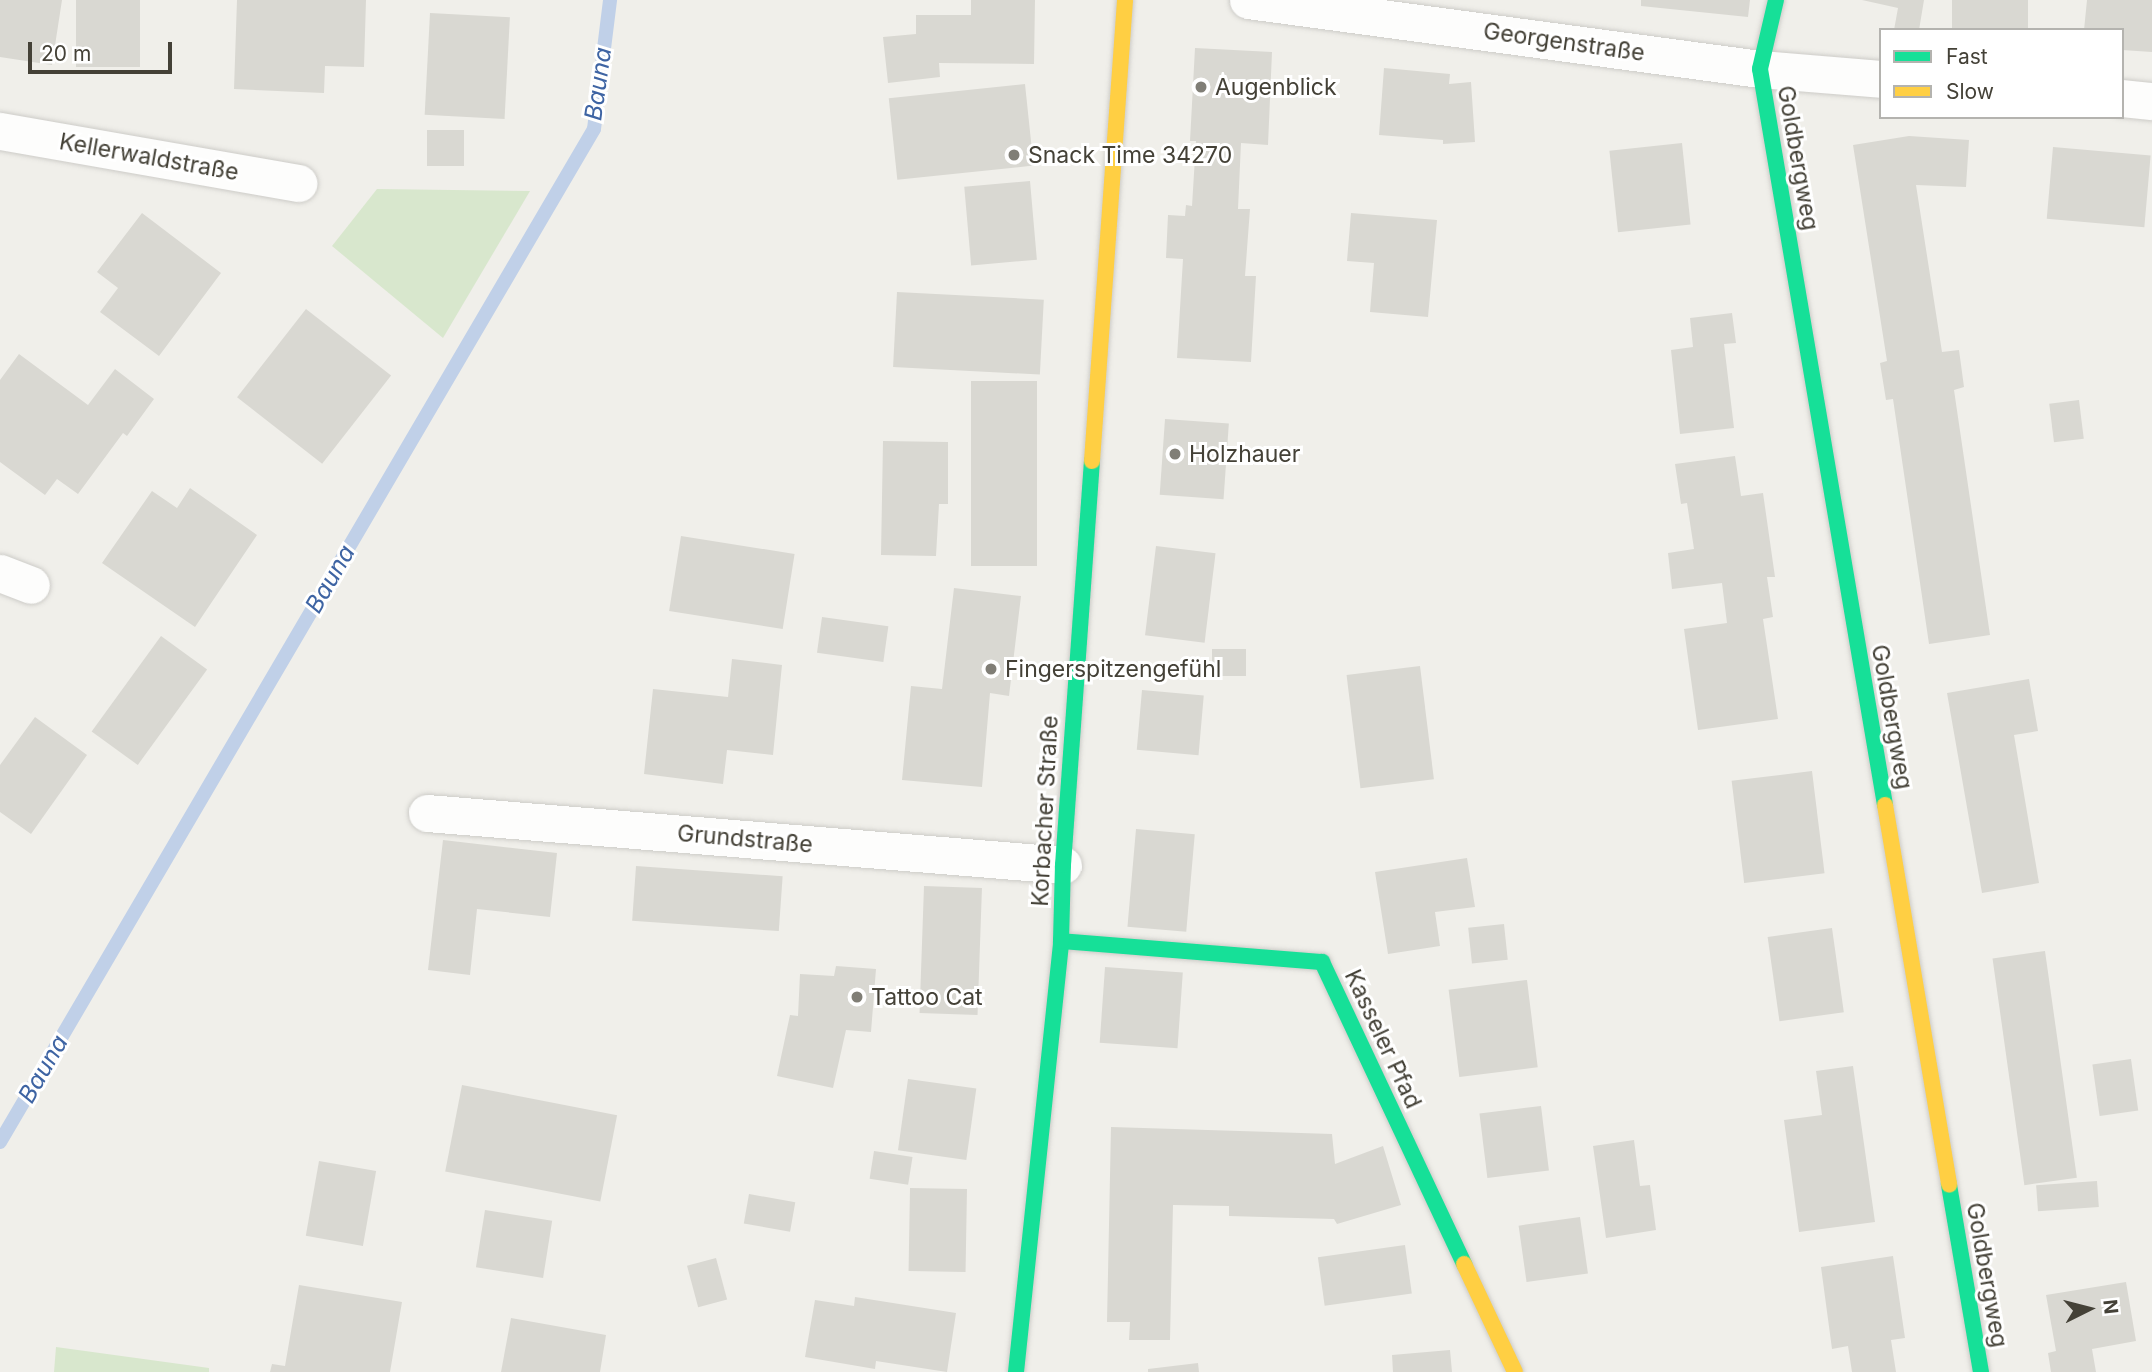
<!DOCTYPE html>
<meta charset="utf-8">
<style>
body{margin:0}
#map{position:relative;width:2152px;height:1372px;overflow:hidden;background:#f0efea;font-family:Inter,sans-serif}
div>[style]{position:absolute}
.green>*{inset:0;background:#d8e7cd}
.stream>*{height:14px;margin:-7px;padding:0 7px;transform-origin:7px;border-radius:7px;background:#c0d0e8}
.building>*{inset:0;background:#d9d8d2;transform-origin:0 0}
.roads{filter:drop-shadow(0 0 2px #cdccc8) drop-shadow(0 0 2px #cdccc8)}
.street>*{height:37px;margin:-18.5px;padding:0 18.5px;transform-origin:18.5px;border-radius:18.5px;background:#fdfdfc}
.fast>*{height:16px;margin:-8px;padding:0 8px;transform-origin:8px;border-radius:8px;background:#16e098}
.slow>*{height:16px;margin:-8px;padding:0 8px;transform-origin:8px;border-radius:8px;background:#ffcf43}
.dots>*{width:19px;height:19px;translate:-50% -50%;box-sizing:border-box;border:4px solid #fff;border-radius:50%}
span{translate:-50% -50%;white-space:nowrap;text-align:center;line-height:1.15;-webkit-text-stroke:6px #fff;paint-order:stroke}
.street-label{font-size:23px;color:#444137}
.poi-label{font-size:23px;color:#444137}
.left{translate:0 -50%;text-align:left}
.water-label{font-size:24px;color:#3e64a3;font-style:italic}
.legend{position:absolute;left:1879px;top:28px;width:245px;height:91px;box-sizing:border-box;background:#fff;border:2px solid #b4b3af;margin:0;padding:9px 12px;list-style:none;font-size:21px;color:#444137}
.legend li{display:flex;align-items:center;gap:14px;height:35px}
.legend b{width:35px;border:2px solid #b4b3af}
.north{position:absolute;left:2054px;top:1274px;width:70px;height:70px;-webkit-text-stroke:5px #fff;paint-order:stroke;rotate:84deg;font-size:19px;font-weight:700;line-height:28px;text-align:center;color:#444137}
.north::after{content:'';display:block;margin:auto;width:24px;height:32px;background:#444137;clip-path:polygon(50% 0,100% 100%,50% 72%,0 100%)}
.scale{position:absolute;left:28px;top:42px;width:144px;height:32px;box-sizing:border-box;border:4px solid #444137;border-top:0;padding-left:9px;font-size:21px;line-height:24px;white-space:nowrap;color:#444137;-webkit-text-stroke:5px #fff;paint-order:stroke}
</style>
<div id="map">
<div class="green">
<i style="clip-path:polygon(377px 189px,530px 191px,443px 338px,332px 246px)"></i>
<i style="clip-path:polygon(56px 1347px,209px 1368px,209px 1372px,54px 1372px)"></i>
</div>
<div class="stream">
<i style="left:0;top:1142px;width:1174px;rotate:-59.61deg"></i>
<i style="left:594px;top:129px;width:130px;rotate:-82.9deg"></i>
</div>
<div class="building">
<i style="clip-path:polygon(0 0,62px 0,52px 65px,0 57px)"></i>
<i style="left:76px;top:0;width:64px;height:67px"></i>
<i style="clip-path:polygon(237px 0,366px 0,364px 67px,325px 66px,324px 93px,234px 89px)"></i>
<i style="clip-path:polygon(971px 0,1035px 0,1034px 64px,939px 63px,940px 77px,888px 83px,883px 37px,916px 34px,916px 15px,971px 15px)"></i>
<i style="clip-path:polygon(1641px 0,1750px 0,1748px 17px,1641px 6px)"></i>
<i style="clip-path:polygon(1862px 0,1924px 0,1919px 30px,1894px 30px,1898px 8px)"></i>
<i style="left:1952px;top:0;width:76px;height:30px"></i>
<i style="clip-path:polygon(2087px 0,2152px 0,2152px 52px,2122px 50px,2122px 30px,2084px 30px)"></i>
<i style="left:430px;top:13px;width:80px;height:102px;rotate:3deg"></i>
<i style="clip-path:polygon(1195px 48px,1272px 52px,1268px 145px,1241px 143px,1238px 209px,1250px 209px,1245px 276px,1256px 276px,1251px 362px,1177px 358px,1183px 259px,1166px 258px,1168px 215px,1185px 216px,1186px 205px,1192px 206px,1196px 141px,1190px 141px)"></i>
<i style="clip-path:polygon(1384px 68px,1450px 74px,1449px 84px,1471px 82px,1475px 142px,1443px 144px,1443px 140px,1379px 135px)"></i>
<i style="left:1025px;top:84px;width:82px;height:137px;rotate:84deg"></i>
<i style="left:464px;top:130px;width:36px;height:37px;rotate:90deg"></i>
<i style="clip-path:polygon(1909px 136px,1969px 140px,1966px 187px,1916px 185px,1942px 352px,1959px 350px,1964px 387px,1954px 390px,1990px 635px,1929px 644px,1893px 399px,1886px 400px,1880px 363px,1887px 361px,1853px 145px)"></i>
<i style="left:1682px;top:143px;width:82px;height:73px;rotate:84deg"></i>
<i style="left:2053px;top:147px;width:98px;height:72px;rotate:5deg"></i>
<i style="left:1030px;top:181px;width:79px;height:66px;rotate:85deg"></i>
<i style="clip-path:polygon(142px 213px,221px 273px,159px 356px,100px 312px,118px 288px,97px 272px)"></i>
<i style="clip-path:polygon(1351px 213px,1437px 220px,1428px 317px,1370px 312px,1374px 263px,1347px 261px)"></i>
<i style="left:897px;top:292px;width:147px;height:75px;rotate:3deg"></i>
<i style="left:306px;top:309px;width:108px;height:112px;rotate:38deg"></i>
<i style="clip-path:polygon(1732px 313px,1736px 343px,1724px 344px,1734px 428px,1680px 434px,1671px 350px,1693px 347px,1690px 318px)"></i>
<i style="clip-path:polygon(19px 354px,88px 405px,115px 369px,154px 399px,127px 436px,123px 433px,78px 494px,57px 479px,45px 495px,0 462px,0 380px)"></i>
<i style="left:971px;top:381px;width:66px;height:185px"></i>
<i style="left:2079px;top:400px;width:39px;height:30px;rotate:83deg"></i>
<i style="left:1165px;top:419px;width:64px;height:76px;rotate:4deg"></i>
<i style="clip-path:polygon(883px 441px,948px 442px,948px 504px,939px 504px,936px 556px,881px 555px)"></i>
<i style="clip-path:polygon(1735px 456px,1741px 496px,1763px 493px,1775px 577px,1767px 577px,1773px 617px,1763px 619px,1778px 719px,1698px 730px,1684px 629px,1727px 623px,1722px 583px,1672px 589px,1668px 553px,1694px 549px,1687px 503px,1681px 504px,1675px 464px)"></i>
<i style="clip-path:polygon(190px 488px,257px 535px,195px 627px,102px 563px,152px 491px,177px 508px)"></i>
<i style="left:681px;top:536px;width:115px;height:76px;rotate:9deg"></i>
<i style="left:1156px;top:546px;width:60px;height:90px;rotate:7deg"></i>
<i style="clip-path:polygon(954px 588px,1021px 596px,1009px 696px,990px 693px,982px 787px,902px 780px,911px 686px,942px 689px)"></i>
<i style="left:822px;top:617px;width:67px;height:36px;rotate:8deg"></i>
<i style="left:161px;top:636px;width:57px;height:118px;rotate:36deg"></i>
<i style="left:1212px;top:649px;width:34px;height:27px"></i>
<i style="clip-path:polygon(732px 659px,782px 665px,773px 755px,727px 750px,723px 784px,644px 774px,653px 689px,728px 697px)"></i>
<i style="left:1420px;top:666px;width:114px;height:74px;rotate:83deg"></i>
<i style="clip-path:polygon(2029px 679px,2038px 731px,2014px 735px,2039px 883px,1982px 893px,1947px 693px)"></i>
<i style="left:1142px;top:690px;width:62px;height:60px;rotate:5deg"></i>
<i style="clip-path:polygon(35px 717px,87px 755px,31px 834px,0 812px,0 765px)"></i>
<i style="left:1812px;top:771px;width:103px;height:81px;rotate:83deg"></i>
<i style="left:1136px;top:829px;width:59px;height:98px;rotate:5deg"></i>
<i style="clip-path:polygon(443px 840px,557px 853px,550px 917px,477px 909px,470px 975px,428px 970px)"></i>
<i style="clip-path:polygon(1467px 858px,1475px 907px,1435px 912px,1440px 946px,1388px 954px,1375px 872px)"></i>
<i style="left:636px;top:866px;width:147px;height:55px;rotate:4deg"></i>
<i style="left:924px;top:886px;width:58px;height:127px;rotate:2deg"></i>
<i style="left:1504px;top:924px;width:36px;height:36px;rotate:84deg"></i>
<i style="left:1832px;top:928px;width:85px;height:65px;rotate:82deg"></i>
<i style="left:2045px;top:951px;width:229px;height:53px;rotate:82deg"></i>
<i style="clip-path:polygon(836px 966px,876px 969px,871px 1032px,846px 1030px,833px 1088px,777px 1076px,790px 1015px,798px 1016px,800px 974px,834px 976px)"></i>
<i style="left:1105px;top:967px;width:78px;height:76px;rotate:4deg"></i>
<i style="left:1527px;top:980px;width:88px;height:79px;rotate:83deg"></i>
<i style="left:2131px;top:1059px;width:52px;height:39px;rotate:82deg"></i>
<i style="clip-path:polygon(1853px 1066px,1875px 1222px,1799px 1232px,1784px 1120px,1822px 1115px,1816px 1071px)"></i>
<i style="left:908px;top:1079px;width:69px;height:72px;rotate:8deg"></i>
<i style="left:462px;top:1085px;width:158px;height:88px;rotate:11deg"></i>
<i style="left:1541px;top:1106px;width:65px;height:62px;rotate:83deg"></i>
<i style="clip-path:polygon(1111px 1127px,1332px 1134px,1335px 1164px,1383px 1146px,1401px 1205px,1337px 1224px,1334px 1219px,1229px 1216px,1229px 1206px,1173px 1205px,1170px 1340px,1129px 1340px,1130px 1322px,1107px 1322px)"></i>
<i style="clip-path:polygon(1634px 1140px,1640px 1186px,1650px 1185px,1656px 1230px,1606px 1238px,1593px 1146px)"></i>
<i style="left:874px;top:1151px;width:39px;height:28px;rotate:9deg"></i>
<i style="left:319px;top:1161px;width:58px;height:76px;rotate:10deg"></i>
<i style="left:2097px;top:1181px;width:26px;height:61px;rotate:86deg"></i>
<i style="left:910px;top:1188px;width:57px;height:83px;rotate:1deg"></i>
<i style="left:749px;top:1194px;width:47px;height:30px;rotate:10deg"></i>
<i style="left:485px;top:1210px;width:68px;height:58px;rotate:9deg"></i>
<i style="left:1580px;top:1217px;width:57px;height:62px;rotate:82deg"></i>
<i style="left:1405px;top:1245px;width:49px;height:88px;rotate:82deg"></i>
<i style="clip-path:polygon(1893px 1256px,1905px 1338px,1891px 1340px,1896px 1372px,1852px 1372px,1848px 1346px,1832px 1349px,1821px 1267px)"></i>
<i style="left:716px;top:1258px;width:43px;height:30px;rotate:75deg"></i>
<i style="clip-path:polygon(2126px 1282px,2136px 1341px,2092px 1349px,2096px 1372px,2051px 1372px,2048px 1353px,2056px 1351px,2046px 1295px)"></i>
<i style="clip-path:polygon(299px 1285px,402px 1302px,390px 1372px,270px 1372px,272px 1364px,285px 1366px)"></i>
<i style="clip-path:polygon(855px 1297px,956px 1313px,947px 1372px,876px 1361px,875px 1369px,805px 1357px,815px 1300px,854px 1306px)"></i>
<i style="clip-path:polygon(511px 1318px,606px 1335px,600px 1372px,501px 1372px)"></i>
<i style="clip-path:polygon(1450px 1350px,1452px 1372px,1393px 1372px,1392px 1355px)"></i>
<i style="clip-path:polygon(1198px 1363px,1199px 1372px,1148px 1372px,1148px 1369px)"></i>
</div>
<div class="roads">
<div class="street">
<i style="left:1248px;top:0;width:517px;rotate:7.68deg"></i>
<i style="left:1760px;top:69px;width:121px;rotate:4.7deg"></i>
<i style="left:2122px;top:98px;width:30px;rotate:6deg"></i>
<i style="left:0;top:131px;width:303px;rotate:9.9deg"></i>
<i style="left:0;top:573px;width:33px;rotate:21deg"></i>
<i style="left:427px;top:813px;width:638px;rotate:4.67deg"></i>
</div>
<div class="fast">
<i style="left:1776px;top:0;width:71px;rotate:103.1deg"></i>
<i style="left:1760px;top:69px;width:747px;rotate:80.36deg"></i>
<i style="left:1061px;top:941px;width:262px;rotate:4.6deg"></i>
<i style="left:1322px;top:962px;width:334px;rotate:64.8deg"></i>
<i style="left:1949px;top:1185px;width:190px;rotate:80.3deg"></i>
<i style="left:1016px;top:1372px;width:433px;rotate:-84deg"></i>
<i style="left:1061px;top:941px;width:76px;rotate:-88.5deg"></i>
<i style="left:1063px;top:865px;width:405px;rotate:-85.9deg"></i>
</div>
<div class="slow">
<i style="left:1092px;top:461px;width:462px;rotate:-85.9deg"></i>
<i style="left:1885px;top:805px;width:385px;rotate:80.4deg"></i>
<i style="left:1464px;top:1264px;width:119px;rotate:64.7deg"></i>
</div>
</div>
<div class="dots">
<i style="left:1201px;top:87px;background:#807e76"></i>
<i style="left:1014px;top:155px;background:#807e76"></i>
<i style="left:1175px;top:454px;background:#807e76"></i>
<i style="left:991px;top:669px;background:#807e76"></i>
<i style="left:857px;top:997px;background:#807e76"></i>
</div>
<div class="street-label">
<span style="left:1564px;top:42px;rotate:8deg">Georgenstraße</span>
<span style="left:149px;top:157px;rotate:10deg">Kellerwaldstraße</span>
<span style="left:1798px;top:158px;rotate:80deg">Goldbergweg</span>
<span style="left:1892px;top:717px;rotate:80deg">Goldbergweg</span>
<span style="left:1045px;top:811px;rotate:-87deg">Korbacher Straße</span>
<span style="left:745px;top:839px;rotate:5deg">Grundstraße</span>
<span style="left:1383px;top:1039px;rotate:65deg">Kasseler Pfad</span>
<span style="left:1987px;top:1275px;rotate:80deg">Goldbergweg</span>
</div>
<div class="poi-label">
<span class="left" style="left:1215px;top:87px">Augenblick</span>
<span class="left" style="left:1028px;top:155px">Snack Time 34270</span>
<span class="left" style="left:1189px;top:454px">Holzhauer</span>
<span class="left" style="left:1005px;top:669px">Fingerspitzengefühl</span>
<span class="left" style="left:871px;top:997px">Tattoo Cat</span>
</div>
<div class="water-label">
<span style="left:598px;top:84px;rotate:-82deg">Bauna</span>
<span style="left:330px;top:579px;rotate:-60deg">Bauna</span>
<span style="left:43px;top:1069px;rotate:-60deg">Bauna</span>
</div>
<ul class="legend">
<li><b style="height:9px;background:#16e098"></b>Fast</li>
<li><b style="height:9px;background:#ffcf43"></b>Slow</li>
</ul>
<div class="north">N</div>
<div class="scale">20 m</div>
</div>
